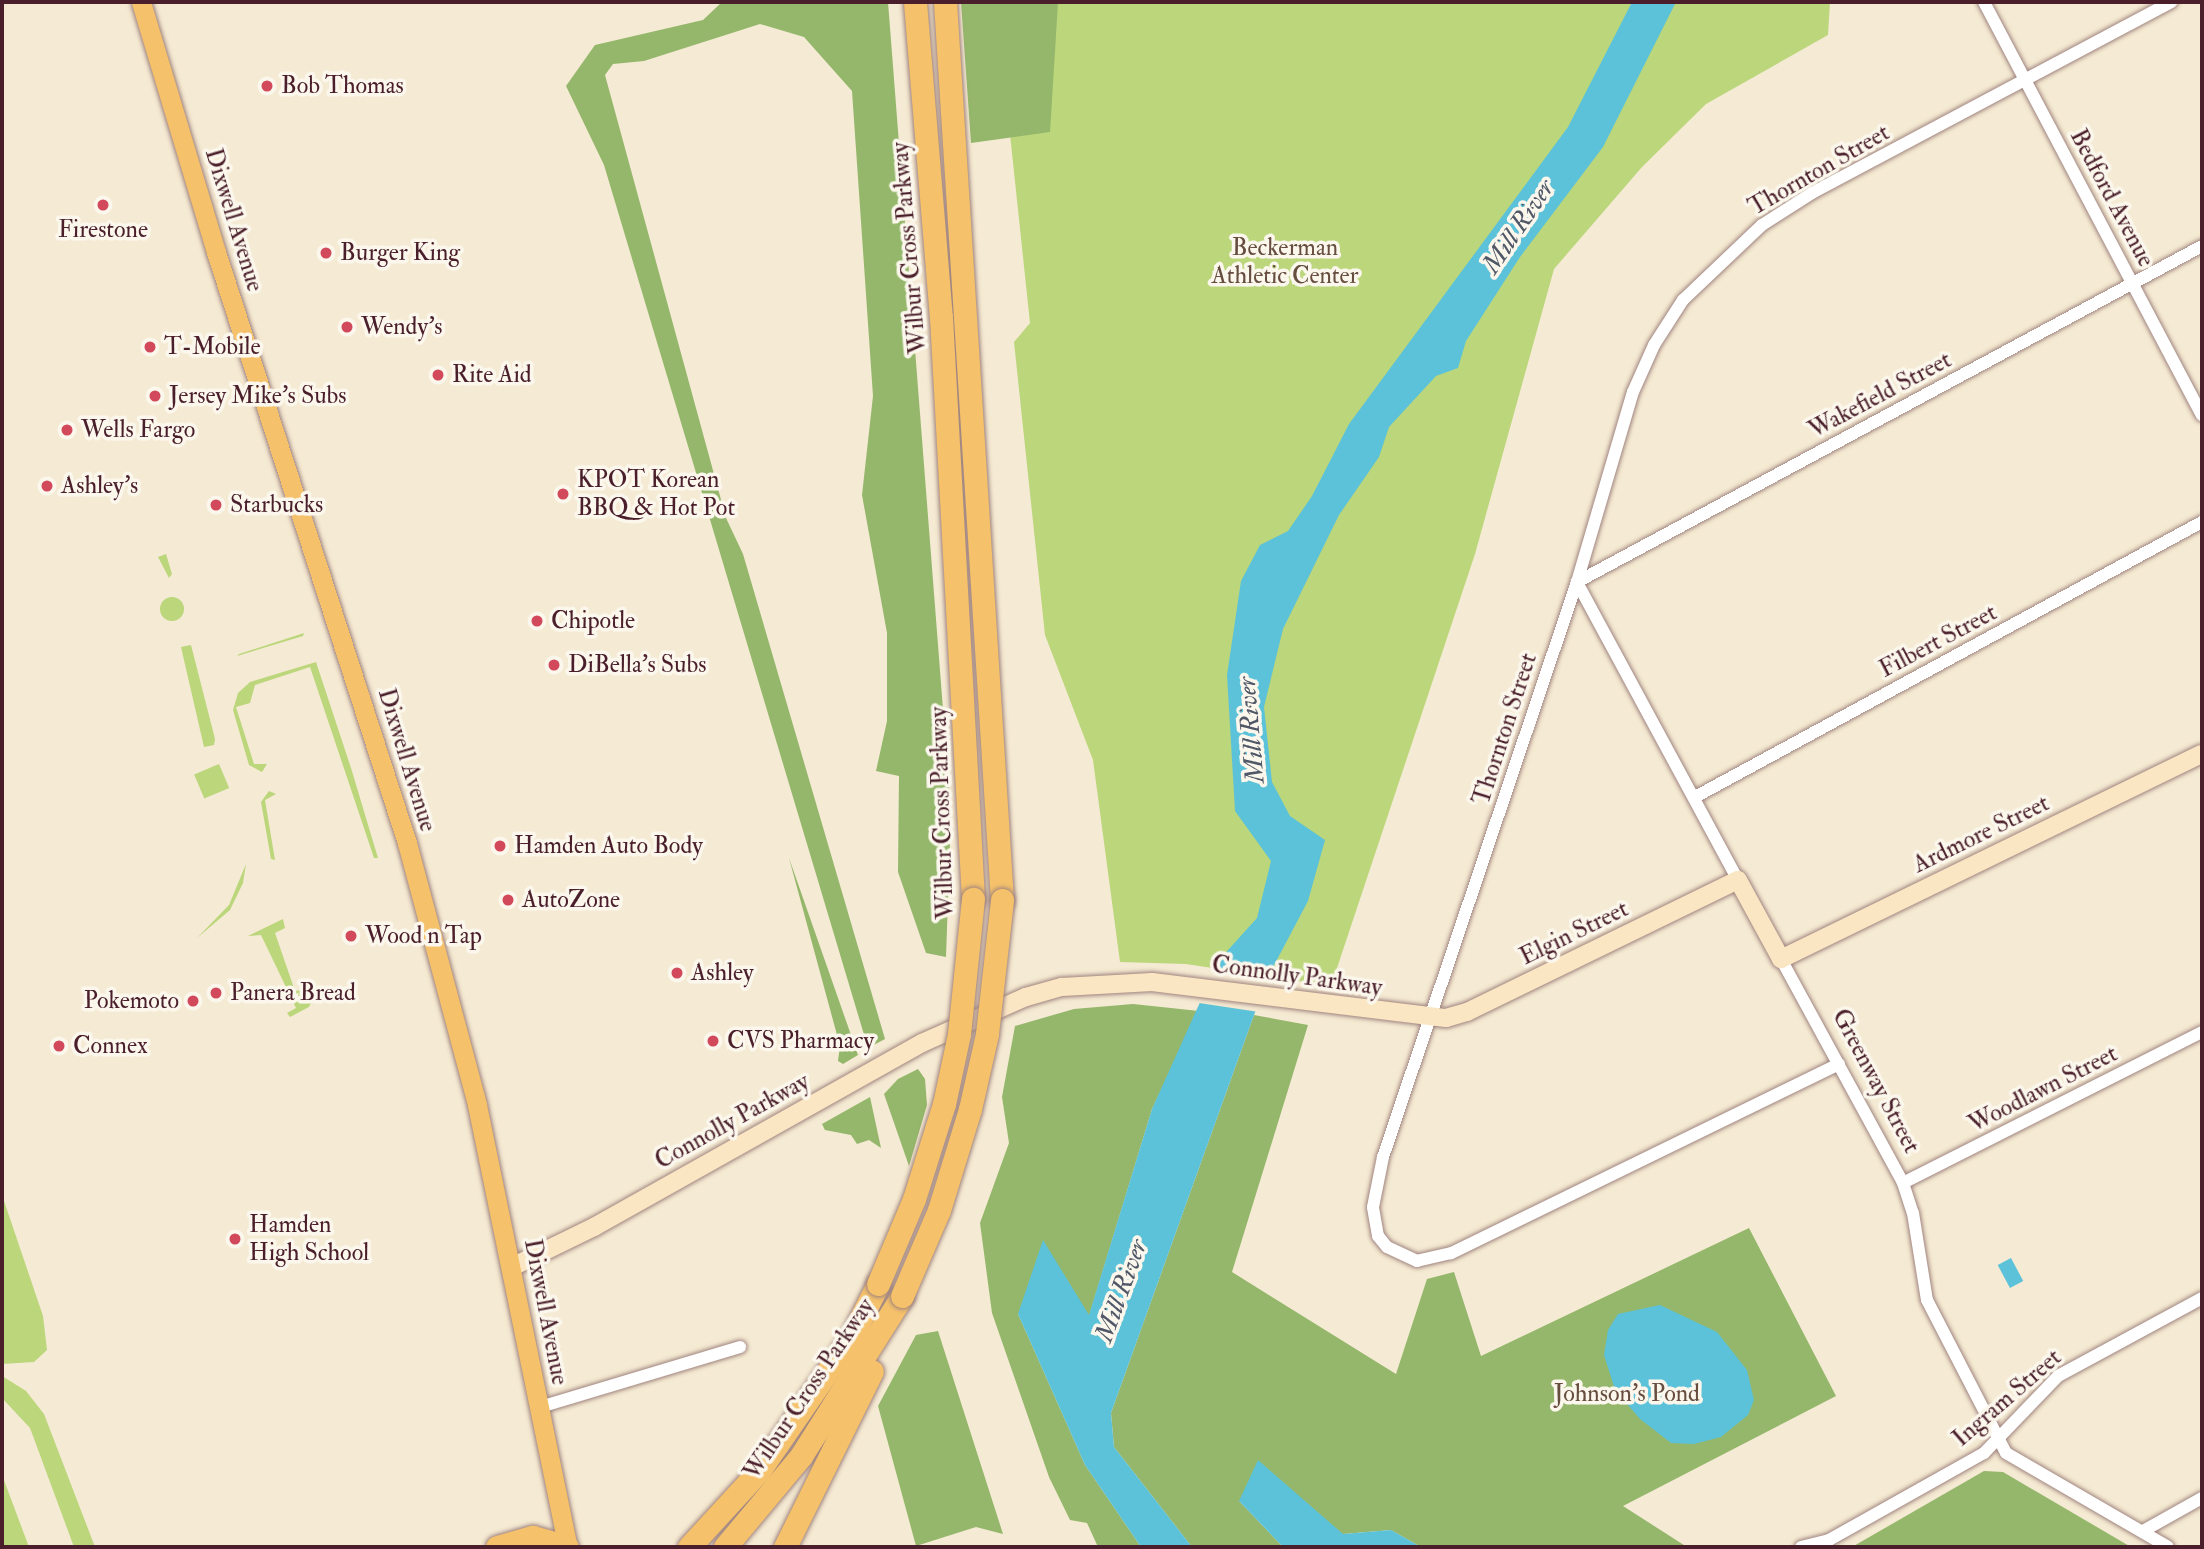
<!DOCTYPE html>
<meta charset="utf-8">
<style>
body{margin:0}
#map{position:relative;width:2204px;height:1549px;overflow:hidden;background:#f5ead3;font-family:"IM FELL Double Pica",serif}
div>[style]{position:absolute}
.green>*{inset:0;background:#bbd67b;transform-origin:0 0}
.round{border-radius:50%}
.forest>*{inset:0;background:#94b76b}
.water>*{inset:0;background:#5cc2d9;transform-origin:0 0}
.pier>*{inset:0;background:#f5ead3}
.roads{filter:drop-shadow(0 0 2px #a0847f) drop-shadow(0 0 2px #a0847f)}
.minor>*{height:12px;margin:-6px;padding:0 6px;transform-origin:6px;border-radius:6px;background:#fff}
.secondary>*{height:18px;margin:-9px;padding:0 9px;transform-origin:9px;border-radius:9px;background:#fbe6c4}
.primary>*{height:19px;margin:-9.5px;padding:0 9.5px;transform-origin:9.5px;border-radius:9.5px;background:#f5c16b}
.motorway>*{height:23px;margin:-11.5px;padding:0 11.5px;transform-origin:11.5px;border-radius:11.5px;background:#f5c16b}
.bridges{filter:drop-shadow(0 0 2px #a0847f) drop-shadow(0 0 2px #a0847f)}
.motorway-bridge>*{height:23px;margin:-11.5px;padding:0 11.5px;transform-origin:11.5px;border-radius:11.5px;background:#f5c16b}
.dots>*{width:19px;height:19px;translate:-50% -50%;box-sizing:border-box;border:4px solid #fbf7ec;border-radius:50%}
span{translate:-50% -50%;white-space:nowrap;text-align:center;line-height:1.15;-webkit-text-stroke:7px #fbf7ec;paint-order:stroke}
.poi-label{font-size:24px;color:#4a1f2b}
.left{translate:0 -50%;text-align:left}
.right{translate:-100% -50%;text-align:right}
.street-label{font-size:24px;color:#4a1f2b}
.park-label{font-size:24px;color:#664d3f}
.water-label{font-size:26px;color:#505868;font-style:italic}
.frame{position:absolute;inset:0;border:4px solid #4a1f2b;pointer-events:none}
</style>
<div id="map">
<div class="green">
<i style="clip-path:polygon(996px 2px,1830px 2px,1828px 35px,1706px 104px,1642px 167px,1554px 269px,1475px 554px,1331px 986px,1186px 964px,1120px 962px,1093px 760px,1045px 635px,1014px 342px,1030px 323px)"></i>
<i style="clip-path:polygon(166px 554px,172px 574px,169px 578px,158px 557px)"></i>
<i class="round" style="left:160px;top:597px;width:24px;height:24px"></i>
<i style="clip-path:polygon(304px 633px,303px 636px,237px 656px,239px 654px)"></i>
<i style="clip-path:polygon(191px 645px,215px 739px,214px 745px,204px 747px,181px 647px)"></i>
<i style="clip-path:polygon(316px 662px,351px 768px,378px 858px,374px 858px,310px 667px,255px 685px,250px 703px,236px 707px,254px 764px,267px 764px,262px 772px,249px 765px,233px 710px,238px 693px,250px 682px)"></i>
<i style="left:219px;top:764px;width:26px;height:27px;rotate:67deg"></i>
<i style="clip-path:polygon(269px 791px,276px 794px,265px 800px,275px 860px,271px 859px,261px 802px)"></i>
<i style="clip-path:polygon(246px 864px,243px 883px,230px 910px,197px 938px,229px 905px)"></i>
<i style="clip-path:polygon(283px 919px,285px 928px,275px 933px,295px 991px,307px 989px,312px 1001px,309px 1007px,290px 1017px,287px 1013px,296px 1008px,261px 935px,248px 936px)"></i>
<i style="clip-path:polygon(2px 1195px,43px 1316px,47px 1350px,34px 1362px,2px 1364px)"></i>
<i style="clip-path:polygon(2px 1376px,26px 1391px,44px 1414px,95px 1547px,74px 1547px,30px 1428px,2px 1398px)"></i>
<i style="clip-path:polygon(2px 1475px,29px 1547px,2px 1547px)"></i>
</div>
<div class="forest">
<i style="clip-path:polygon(722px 2px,888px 2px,951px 812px,946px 957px,926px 953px,898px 872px,899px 776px,876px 771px,887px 721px,887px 633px,862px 495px,873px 396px,852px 91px,804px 37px,760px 24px,644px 61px,613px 64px,605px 75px,726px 518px,743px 554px,885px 1039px,868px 1048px,604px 165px,566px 86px,595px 45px,703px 20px)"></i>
<i style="clip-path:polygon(961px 2px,1058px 2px,1050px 132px,971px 143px)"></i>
<i style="clip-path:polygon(789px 858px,858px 1055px,843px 1064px,838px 1061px,840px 1046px)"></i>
<i style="clip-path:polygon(1133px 1004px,1199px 1011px,1152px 1109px,1089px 1316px,1018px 1314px,1085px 1465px,1141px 1547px,1098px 1547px,1087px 1523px,1070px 1520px,1049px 1477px,992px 1313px,980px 1223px,1009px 1143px,1002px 1097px,1015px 1026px,1074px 1009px)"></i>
<i style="clip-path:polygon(1254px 1015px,1308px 1025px,1232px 1272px,1396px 1374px,1427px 1279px,1454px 1272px,1481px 1356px,1749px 1228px,1836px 1396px,1623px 1506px,1687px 1547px,1421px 1547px,1391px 1530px,1343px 1534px,1239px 1501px,1283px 1547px,1192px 1547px,1114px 1447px,1111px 1413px)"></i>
<i style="clip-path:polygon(918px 1069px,925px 1079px,927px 1105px,909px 1166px,884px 1094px,898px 1079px)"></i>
<i style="clip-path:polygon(870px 1097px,881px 1148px,869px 1140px,857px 1144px,851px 1135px,825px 1130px,822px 1124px)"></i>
<i style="clip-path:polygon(938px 1331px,1003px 1534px,976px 1527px,916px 1546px,878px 1406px,916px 1335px)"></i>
<i style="clip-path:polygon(1984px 1471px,2003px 1472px,2131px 1547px,1852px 1547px)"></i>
</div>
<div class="water">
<i style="clip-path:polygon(1632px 2px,1676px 2px,1603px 147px,1520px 257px,1466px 341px,1458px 368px,1436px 376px,1389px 427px,1379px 457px,1339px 515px,1283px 629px,1264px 707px,1272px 782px,1290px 816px,1325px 840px,1308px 901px,1271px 971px,1254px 1015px,1111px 1413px,1114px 1447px,1192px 1547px,1141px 1547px,1085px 1465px,1018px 1314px,1043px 1240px,1089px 1315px,1152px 1109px,1219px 960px,1257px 918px,1271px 861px,1235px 811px,1227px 675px,1241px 581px,1260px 545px,1288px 531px,1312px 496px,1349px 424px,1568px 127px)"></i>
<i style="left:2011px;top:1258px;width:26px;height:15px;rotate:62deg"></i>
<i style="clip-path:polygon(1660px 1305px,1717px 1332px,1747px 1370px,1754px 1400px,1748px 1415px,1721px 1437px,1694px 1444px,1671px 1443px,1640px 1419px,1615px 1390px,1604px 1355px,1608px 1330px,1618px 1314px)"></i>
<i style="clip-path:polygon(1258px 1460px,1343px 1534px,1391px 1530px,1421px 1547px,1283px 1547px,1239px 1501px)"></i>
</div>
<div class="pier">
<i style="clip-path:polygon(1210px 972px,1271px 982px,1259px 1012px,1199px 1003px)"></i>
</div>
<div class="roads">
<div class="minor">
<i style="left:1984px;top:2px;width:467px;rotate:62.2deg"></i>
<i style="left:1695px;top:797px;width:577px;rotate:-28.48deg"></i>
<i style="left:1738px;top:880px;width:339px;rotate:-118.4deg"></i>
<i style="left:1577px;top:582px;width:710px;rotate:-28.26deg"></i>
<i style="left:1781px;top:959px;width:255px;rotate:61.4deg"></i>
<i style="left:1903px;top:1183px;width:32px;rotate:72deg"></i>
<i style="left:1913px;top:1213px;width:88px;rotate:80.9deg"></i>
<i style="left:1927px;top:1300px;width:172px;rotate:62.7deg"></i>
<i style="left:2006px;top:1453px;width:187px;rotate:30.1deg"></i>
<i style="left:1839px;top:1064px;width:432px;rotate:154deg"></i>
<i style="left:1451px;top:1253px;width:35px;rotate:167deg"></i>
<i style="left:1417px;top:1261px;width:33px;rotate:-155deg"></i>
<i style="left:1387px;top:1247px;width:14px;rotate:-129deg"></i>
<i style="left:1378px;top:1236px;width:29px;rotate:-100deg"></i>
<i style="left:1373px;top:1207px;width:51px;rotate:-78.7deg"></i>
<i style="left:1383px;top:1157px;width:607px;rotate:-71.36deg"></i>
<i style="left:1577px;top:582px;width:198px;rotate:-73.6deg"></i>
<i style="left:1633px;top:392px;width:51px;rotate:-65.9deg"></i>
<i style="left:1654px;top:345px;width:54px;rotate:-57.2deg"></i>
<i style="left:1683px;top:300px;width:109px;rotate:-43.5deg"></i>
<i style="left:1762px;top:225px;width:59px;rotate:-32.6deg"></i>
<i style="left:1812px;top:193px;width:407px;rotate:-28deg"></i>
<i style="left:1903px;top:1183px;width:335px;rotate:-26.8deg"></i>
<i style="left:540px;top:1407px;width:209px;rotate:-16.7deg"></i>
<i style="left:2143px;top:1531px;width:68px;rotate:-29.2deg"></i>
<i style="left:1801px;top:1547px;width:29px;rotate:-14deg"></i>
<i style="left:1829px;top:1540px;width:178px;rotate:-29.3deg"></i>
<i style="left:1984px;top:1453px;width:107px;rotate:-46.1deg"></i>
<i style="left:2058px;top:1376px;width:164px;rotate:-28.4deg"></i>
</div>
<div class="secondary">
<i style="left:512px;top:1267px;width:91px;rotate:-26deg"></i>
<i style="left:594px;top:1227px;width:376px;rotate:-29.3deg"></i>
<i style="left:922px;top:1043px;width:114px;rotate:-23.9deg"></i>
<i style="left:1026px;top:997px;width:37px;rotate:-16deg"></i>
<i style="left:1062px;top:987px;width:90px;rotate:-3.2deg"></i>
<i style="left:1152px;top:982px;width:296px;rotate:7deg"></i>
<i style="left:1446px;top:1018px;width:22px;rotate:-16deg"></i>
<i style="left:1467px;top:1012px;width:301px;rotate:-26deg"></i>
<i style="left:1738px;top:880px;width:90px;rotate:61.4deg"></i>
<i style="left:1781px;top:959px;width:468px;rotate:-26deg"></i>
</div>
<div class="primary">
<i style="left:141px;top:2px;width:261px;rotate:73.3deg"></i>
<i style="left:216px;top:252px;width:621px;rotate:72.09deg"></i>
<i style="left:407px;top:843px;width:271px;rotate:75deg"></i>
<i style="left:477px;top:1105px;width:451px;rotate:78.4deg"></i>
</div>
<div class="motorway">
<i style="left:915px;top:2px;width:316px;rotate:85.3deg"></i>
<i style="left:941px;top:317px;width:583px;rotate:86.85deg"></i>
<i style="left:945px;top:2px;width:900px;rotate:86.37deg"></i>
<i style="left:497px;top:1547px;width:37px;rotate:-16deg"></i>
<i style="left:533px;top:1537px;width:35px;rotate:16deg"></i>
<i style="left:689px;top:1547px;width:103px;rotate:-47.4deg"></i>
<i style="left:759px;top:1471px;width:164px;rotate:-55.4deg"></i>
<i style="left:852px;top:1336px;width:58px;rotate:-63.4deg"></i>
<i style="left:725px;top:1547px;width:119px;rotate:-50.1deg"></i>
<i style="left:801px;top:1456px;width:189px;rotate:-57.7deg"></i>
<i style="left:785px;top:1547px;width:196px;rotate:-63.7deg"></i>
</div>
</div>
<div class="bridges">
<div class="motorway-bridge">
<i style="left:878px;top:1284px;width:92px;rotate:-67deg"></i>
<i style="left:914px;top:1199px;width:100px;rotate:-72.5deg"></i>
<i style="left:944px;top:1104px;width:72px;rotate:-77.9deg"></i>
<i style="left:959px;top:1034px;width:136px;rotate:-84.1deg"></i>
<i style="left:902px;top:1296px;width:94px;rotate:-66.7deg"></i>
<i style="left:939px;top:1210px;width:106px;rotate:-72.9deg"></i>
<i style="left:970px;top:1109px;width:77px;rotate:-77.2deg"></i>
<i style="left:987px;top:1034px;width:135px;rotate:-83.6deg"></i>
</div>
</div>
<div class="dots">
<i style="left:267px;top:86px;background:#d1495b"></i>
<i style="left:103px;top:205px;background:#d1495b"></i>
<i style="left:326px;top:253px;background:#d1495b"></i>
<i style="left:347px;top:327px;background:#d1495b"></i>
<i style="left:150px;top:347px;background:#d1495b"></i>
<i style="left:438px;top:375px;background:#d1495b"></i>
<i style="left:155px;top:396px;background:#d1495b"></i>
<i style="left:67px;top:430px;background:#d1495b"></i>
<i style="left:47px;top:486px;background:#d1495b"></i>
<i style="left:563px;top:494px;background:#d1495b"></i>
<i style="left:216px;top:505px;background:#d1495b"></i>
<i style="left:537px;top:621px;background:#d1495b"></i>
<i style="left:554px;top:665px;background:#d1495b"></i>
<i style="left:500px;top:846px;background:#d1495b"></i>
<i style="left:508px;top:900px;background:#d1495b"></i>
<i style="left:351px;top:936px;background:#d1495b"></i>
<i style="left:677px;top:973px;background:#d1495b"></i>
<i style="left:216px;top:993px;background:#d1495b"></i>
<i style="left:193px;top:1001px;background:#d1495b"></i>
<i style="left:713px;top:1041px;background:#d1495b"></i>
<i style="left:59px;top:1046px;background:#d1495b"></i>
<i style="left:235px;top:1239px;background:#d1495b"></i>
</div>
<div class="poi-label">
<span class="left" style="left:281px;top:86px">Bob Thomas</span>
<span style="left:103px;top:230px">Firestone</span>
<span class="left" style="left:340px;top:253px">Burger King</span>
<span class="left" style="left:361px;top:327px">Wendy's</span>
<span class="left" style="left:164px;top:347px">T-Mobile</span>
<span class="left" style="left:452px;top:375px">Rite Aid</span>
<span class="left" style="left:169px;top:396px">Jersey Mike's Subs</span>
<span class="left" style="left:81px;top:430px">Wells Fargo</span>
<span class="left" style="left:577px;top:494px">KPOT Korean<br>BBQ &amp; Hot Pot</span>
<span class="left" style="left:61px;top:486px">Ashley’s</span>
<span class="left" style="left:230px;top:505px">Starbucks</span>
<span class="left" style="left:551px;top:621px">Chipotle</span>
<span class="left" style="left:568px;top:665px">DiBella's Subs</span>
<span class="left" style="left:514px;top:846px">Hamden Auto Body</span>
<span class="left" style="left:522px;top:900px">AutoZone</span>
<span class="left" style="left:365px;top:936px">Wood n Tap</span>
<span class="left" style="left:691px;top:973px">Ashley</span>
<span class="left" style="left:230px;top:993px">Panera Bread</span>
<span class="right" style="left:179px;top:1001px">Pokemoto</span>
<span class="left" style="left:727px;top:1041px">CVS Pharmacy</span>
<span class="left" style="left:73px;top:1046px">Connex</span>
<span class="left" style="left:249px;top:1239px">Hamden<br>High School</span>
</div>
<div class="street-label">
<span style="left:1819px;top:170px;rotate:-30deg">Thornton Street</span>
<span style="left:2112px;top:198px;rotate:62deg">Bedford Avenue</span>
<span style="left:234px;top:220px;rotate:73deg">Dixwell Avenue</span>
<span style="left:909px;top:248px;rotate:-95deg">Wilbur Cross Parkway</span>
<span style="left:1880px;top:395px;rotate:-28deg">Wakefield Street</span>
<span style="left:1938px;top:641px;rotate:-28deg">Filbert Street</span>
<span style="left:1505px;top:729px;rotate:-72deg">Thornton Street</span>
<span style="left:407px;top:760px;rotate:73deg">Dixwell Avenue</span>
<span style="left:942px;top:813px;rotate:-92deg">Wilbur Cross Parkway</span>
<span style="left:1981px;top:834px;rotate:-26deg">Ardmore Street</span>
<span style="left:1574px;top:933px;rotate:-26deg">Elgin Street</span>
<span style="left:1297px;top:976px;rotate:8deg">Connolly Parkway</span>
<span style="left:1876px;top:1081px;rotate:62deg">Greenway Street</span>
<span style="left:2043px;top:1089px;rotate:-27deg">Woodlawn Street</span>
<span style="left:732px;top:1121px;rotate:-29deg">Connolly Parkway</span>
<span style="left:546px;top:1312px;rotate:79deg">Dixwell Avenue</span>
<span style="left:809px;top:1389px;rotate:-56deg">Wilbur Cross Parkway</span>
<span style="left:2007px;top:1398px;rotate:-41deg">Ingram Street</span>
</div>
<div class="park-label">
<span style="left:1285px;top:262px">Beckerman<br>Athletic Center</span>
<span style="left:1627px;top:1394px">Johnson's Pond</span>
</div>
<div class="water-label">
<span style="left:1519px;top:227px;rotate:-56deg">Mill River</span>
<span style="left:1252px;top:730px;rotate:-95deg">Mill River</span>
<span style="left:1122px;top:1291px;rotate:-70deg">Mill River</span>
</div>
<div class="frame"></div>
</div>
